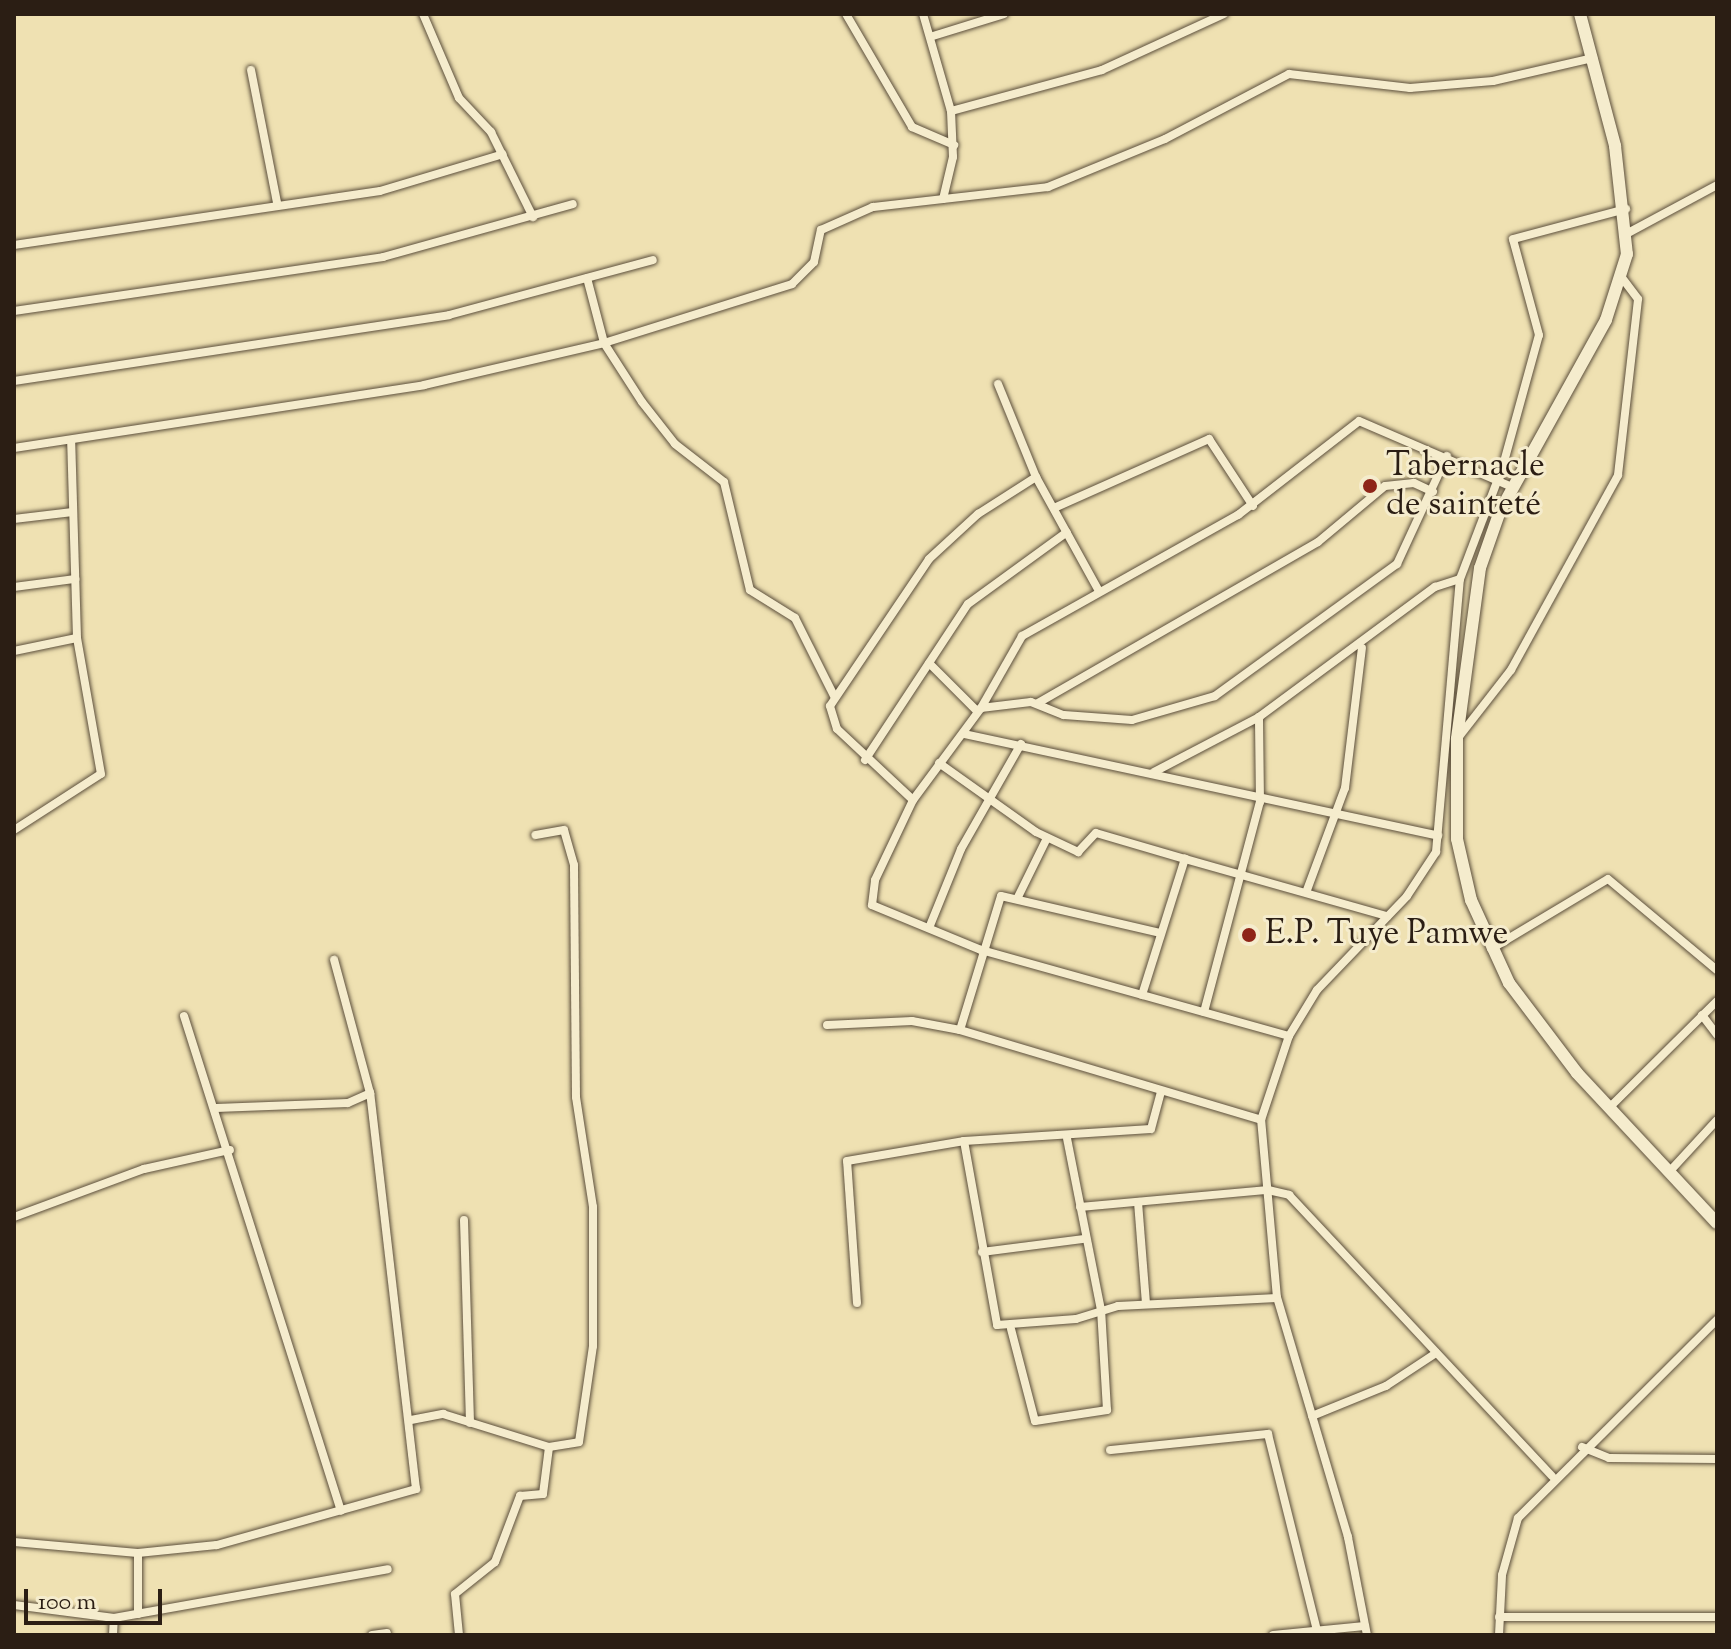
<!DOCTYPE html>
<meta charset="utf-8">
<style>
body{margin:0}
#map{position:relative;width:1731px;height:1649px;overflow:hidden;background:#efe1b2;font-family:"Sorts Mill Goudy",serif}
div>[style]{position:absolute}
.roads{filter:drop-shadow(0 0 2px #5c4f3c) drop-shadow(0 0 2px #5c4f3c)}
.street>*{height:8px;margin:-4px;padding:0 4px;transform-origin:4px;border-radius:4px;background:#f5eccd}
.secondary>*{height:12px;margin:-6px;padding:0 6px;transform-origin:6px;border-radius:6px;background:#f5eccd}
.dots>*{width:22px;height:22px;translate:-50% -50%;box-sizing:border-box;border:4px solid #f5eccd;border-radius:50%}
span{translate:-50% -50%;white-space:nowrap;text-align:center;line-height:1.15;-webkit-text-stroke:6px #f5eccd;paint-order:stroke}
.poi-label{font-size:34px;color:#2b1e14}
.left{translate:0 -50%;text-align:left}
.frame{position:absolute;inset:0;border:16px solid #2b1e14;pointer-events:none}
.scale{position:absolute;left:24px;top:1589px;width:138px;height:36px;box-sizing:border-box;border:4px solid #2b1e14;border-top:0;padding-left:10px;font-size:24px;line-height:28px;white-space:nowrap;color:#2b1e14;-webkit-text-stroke:6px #f5eccd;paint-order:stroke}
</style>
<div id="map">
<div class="roads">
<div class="street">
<i style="left:423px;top:14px;width:91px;rotate:66.8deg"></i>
<i style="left:459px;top:98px;width:47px;rotate:46.7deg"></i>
<i style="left:491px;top:132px;width:95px;rotate:63.7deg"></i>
<i style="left:846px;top:14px;width:131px;rotate:59.7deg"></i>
<i style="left:912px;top:127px;width:46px;rotate:23.2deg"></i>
<i style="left:923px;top:14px;width:101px;rotate:73.9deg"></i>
<i style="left:951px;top:111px;width:46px;rotate:87.5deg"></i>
<i style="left:953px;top:157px;width:43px;rotate:103.4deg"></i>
<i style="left:933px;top:36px;width:74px;rotate:-17.2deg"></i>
<i style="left:251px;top:70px;width:136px;rotate:78.9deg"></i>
<i style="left:951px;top:111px;width:156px;rotate:-15.2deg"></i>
<i style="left:1102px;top:70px;width:134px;rotate:-24.7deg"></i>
<i style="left:1628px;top:233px;width:101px;rotate:-28.3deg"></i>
<i style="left:14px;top:245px;width:370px;rotate:-8.4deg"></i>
<i style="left:380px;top:191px;width:128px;rotate:-16.7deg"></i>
<i style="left:587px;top:278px;width:67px;rotate:75.3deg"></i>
<i style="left:604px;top:343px;width:70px;rotate:57.2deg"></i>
<i style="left:642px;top:402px;width:53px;rotate:51.8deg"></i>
<i style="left:675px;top:444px;width:62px;rotate:37.8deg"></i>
<i style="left:724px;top:482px;width:111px;rotate:76.5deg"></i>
<i style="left:750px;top:590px;width:53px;rotate:31.9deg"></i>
<i style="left:795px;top:618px;width:87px;rotate:63.4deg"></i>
<i style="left:14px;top:311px;width:373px;rotate:-8.3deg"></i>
<i style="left:383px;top:257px;width:197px;rotate:-15.6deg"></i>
<i style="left:14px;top:381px;width:440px;rotate:-8.6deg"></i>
<i style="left:449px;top:315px;width:211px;rotate:-15.1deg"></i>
<i style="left:998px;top:384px;width:100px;rotate:67.8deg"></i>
<i style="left:1036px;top:477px;width:130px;rotate:61.1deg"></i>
<i style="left:14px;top:448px;width:415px;rotate:-8.7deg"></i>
<i style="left:424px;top:385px;width:185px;rotate:-13.1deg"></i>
<i style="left:604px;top:343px;width:197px;rotate:-17.4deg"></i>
<i style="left:792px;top:284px;width:31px;rotate:-45deg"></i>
<i style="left:814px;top:262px;width:33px;rotate:-78deg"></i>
<i style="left:821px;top:230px;width:57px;rotate:-23.9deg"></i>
<i style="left:873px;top:207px;width:176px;rotate:-6.5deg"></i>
<i style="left:1048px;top:187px;width:126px;rotate:-22.3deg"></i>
<i style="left:1165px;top:139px;width:140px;rotate:-27.7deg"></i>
<i style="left:1289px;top:74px;width:122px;rotate:6.6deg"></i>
<i style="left:1410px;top:88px;width:83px;rotate:-4.8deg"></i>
<i style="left:1493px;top:81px;width:103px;rotate:-13deg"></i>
<i style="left:1499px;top:480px;width:150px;rotate:-74.6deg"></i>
<i style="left:1539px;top:335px;width:99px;rotate:-105.2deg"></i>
<i style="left:1513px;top:239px;width:117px;rotate:-14.9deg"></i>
<i style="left:1054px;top:508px;width:170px;rotate:-24deg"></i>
<i style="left:1209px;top:439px;width:80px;rotate:56.7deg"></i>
<i style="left:14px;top:519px;width:59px;rotate:-6.8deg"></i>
<i style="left:14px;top:587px;width:62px;rotate:-7.5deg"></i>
<i style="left:14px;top:651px;width:64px;rotate:-11.7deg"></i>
<i style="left:929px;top:663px;width:68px;rotate:45deg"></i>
<i style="left:1038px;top:703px;width:323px;rotate:-29.9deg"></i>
<i style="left:1318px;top:542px;width:87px;rotate:-39.9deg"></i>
<i style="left:1385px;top:486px;width:29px;rotate:-6deg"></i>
<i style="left:1414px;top:483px;width:21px;rotate:25deg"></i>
<i style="left:981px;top:708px;width:50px;rotate:-6.8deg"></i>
<i style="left:1031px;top:702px;width:35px;rotate:22deg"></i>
<i style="left:1064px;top:715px;width:68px;rotate:4.2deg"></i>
<i style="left:1132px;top:720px;width:86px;rotate:-16.1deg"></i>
<i style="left:1215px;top:696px;width:225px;rotate:-36deg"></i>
<i style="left:1397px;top:564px;width:119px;rotate:-65.2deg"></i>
<i style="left:964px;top:734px;width:485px;rotate:12.1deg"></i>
<i style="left:1458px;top:738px;width:86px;rotate:-52.1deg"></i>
<i style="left:1511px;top:670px;width:222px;rotate:-61.2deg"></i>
<i style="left:1618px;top:475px;width:177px;rotate:-83.5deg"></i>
<i style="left:1638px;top:299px;width:26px;rotate:-127deg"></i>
<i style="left:865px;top:760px;width:187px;rotate:-56.6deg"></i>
<i style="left:968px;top:604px;width:122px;rotate:-36deg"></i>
<i style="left:939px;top:763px;width:119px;rotate:35.4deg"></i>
<i style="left:1036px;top:832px;width:47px;rotate:25.5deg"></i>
<i style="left:1078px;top:852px;width:26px;rotate:-47deg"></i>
<i style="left:1096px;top:833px;width:93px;rotate:16.3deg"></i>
<i style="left:1154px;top:772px;width:119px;rotate:-27.6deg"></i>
<i style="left:1259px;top:717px;width:219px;rotate:-36.5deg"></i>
<i style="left:1435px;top:587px;width:26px;rotate:-18deg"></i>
<i style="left:913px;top:800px;width:104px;rotate:-136.9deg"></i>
<i style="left:837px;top:729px;width:24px;rotate:-107deg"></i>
<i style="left:830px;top:706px;width:177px;rotate:-56deg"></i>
<i style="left:929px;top:559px;width:67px;rotate:-42.6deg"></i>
<i style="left:978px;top:514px;width:69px;rotate:-32.5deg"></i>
<i style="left:14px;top:830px;width:103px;rotate:-32.8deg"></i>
<i style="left:101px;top:774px;width:138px;rotate:-100deg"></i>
<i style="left:77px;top:638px;width:198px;rotate:-91.7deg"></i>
<i style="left:1307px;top:890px;width:109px;rotate:-69.6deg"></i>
<i style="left:1345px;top:788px;width:141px;rotate:-83.1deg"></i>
<i style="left:1017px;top:899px;width:68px;rotate:-63.8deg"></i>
<i style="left:929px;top:928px;width:85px;rotate:-67.9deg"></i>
<i style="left:961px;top:849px;width:121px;rotate:-60.3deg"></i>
<i style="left:1491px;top:949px;width:136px;rotate:-30.9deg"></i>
<i style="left:1608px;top:879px;width:142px;rotate:39.9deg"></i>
<i style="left:1142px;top:995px;width:143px;rotate:-72.5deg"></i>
<i style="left:1185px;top:859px;width:210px;rotate:15.8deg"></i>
<i style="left:1204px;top:1012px;width:217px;rotate:-75.1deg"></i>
<i style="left:1260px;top:802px;width:85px;rotate:-90.7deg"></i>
<i style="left:1702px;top:1015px;width:25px;rotate:53deg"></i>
<i style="left:184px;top:1016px;width:519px;rotate:72.4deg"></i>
<i style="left:827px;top:1025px;width:85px;rotate:-2.7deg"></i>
<i style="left:912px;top:1021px;width:49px;rotate:10.6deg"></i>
<i style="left:960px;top:1030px;width:314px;rotate:16.6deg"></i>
<i style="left:960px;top:1030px;width:140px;rotate:-73deg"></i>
<i style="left:1001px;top:896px;width:163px;rotate:13.1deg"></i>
<i style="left:1289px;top:1036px;width:320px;rotate:-164.4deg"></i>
<i style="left:981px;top:950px;width:118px;rotate:-157.6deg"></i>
<i style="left:872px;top:905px;width:25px;rotate:-83deg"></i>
<i style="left:875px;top:880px;width:89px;rotate:-64.6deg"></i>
<i style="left:913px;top:800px;width:114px;rotate:-53.5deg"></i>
<i style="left:981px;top:708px;width:83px;rotate:-60.3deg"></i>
<i style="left:1022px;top:636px;width:248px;rotate:-29.3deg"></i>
<i style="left:1238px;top:515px;width:153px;rotate:-37.8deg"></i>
<i style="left:1359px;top:421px;width:167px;rotate:23.3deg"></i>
<i style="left:1611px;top:1106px;width:149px;rotate:-44.7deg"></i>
<i style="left:216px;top:1108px;width:132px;rotate:-2.2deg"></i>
<i style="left:348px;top:1103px;width:24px;rotate:-24deg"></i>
<i style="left:964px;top:1141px;width:187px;rotate:79.8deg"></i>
<i style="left:997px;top:1325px;width:79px;rotate:-4.3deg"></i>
<i style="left:1076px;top:1319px;width:44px;rotate:-17.2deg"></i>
<i style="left:1118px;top:1306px;width:159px;rotate:-2.9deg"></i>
<i style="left:1670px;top:1171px;width:69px;rotate:-47.3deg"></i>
<i style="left:1138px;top:1202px;width:102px;rotate:85.5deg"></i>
<i style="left:1080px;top:1207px;width:189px;rotate:-5.2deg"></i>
<i style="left:1268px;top:1190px;width:22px;rotate:13deg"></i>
<i style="left:1289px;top:1195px;width:385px;rotate:46.9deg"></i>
<i style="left:14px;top:1217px;width:139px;rotate:-20.3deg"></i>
<i style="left:144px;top:1169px;width:88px;rotate:-12.5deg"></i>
<i style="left:464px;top:1220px;width:203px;rotate:88.3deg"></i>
<i style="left:982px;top:1252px;width:103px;rotate:-7.3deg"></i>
<i style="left:857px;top:1303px;width:142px;rotate:-94deg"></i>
<i style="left:847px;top:1161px;width:119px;rotate:-9.7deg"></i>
<i style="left:964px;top:1141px;width:187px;rotate:-3.7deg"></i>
<i style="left:1151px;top:1129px;width:39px;rotate:-75deg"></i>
<i style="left:1011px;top:1329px;width:95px;rotate:75.4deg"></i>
<i style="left:1035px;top:1421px;width:73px;rotate:-8.7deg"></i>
<i style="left:1107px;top:1410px;width:100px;rotate:-93.4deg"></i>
<i style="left:1101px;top:1310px;width:175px;rotate:-101.2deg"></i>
<i style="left:1312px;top:1416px;width:80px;rotate:-22.1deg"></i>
<i style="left:1386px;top:1386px;width:60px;rotate:-33.4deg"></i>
<i style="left:411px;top:1420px;width:33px;rotate:-11deg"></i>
<i style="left:443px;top:1414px;width:111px;rotate:17.3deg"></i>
<i style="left:1582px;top:1447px;width:29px;rotate:22deg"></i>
<i style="left:1609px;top:1458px;width:108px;rotate:0.5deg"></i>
<i style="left:1110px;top:1450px;width:159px;rotate:-5.8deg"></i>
<i style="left:1268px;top:1434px;width:207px;rotate:76deg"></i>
<i style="left:14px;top:1542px;width:124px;rotate:5.1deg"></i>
<i style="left:138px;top:1553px;width:79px;rotate:-5.8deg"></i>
<i style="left:217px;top:1545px;width:207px;rotate:-15.7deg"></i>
<i style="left:416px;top:1489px;width:399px;rotate:-96.6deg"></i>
<i style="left:370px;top:1093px;width:138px;rotate:-105.1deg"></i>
<i style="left:14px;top:1605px;width:101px;rotate:7.4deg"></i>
<i style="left:114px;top:1618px;width:278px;rotate:-10.1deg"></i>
<i style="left:138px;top:1614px;width:61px;rotate:-90deg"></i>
<i style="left:1499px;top:1617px;width:218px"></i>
<i style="left:113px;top:1635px;width:17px;rotate:-87deg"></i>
<i style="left:372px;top:1635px;width:15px;rotate:-8deg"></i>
<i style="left:459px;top:1635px;width:41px;rotate:-95.6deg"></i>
<i style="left:455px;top:1594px;width:51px;rotate:-38.7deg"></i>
<i style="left:495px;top:1562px;width:71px;rotate:-69.3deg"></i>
<i style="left:520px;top:1496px;width:23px;rotate:-5deg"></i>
<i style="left:543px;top:1494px;width:47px;rotate:-82.7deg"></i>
<i style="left:549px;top:1447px;width:30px;rotate:-9deg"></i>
<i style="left:579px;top:1442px;width:97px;rotate:-81.7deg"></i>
<i style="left:593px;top:1346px;width:139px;rotate:-90deg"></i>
<i style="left:593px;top:1207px;width:111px;rotate:-98.8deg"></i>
<i style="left:576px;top:1097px;width:232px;rotate:-90.5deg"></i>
<i style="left:574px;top:865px;width:36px;rotate:-106deg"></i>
<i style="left:564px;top:830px;width:29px;rotate:170deg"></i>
<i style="left:1273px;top:1635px;width:92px;rotate:-5.6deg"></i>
<i style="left:1367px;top:1635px;width:100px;rotate:-101deg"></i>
<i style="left:1348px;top:1537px;width:249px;rotate:-106.5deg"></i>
<i style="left:1277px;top:1298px;width:179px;rotate:-95.1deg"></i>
<i style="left:1261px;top:1120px;width:89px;rotate:-71.6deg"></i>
<i style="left:1289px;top:1036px;width:54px;rotate:-58.7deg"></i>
<i style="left:1317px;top:990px;width:130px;rotate:-46.2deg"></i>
<i style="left:1407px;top:896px;width:53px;rotate:-56.6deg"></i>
<i style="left:1436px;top:852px;width:274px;rotate:-85deg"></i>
<i style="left:1460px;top:579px;width:107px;rotate:-69.2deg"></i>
<i style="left:1499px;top:1635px;width:60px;rotate:-87.1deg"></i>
<i style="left:1502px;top:1575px;width:59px;rotate:-74.3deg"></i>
<i style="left:1518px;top:1518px;width:281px;rotate:-44.9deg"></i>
</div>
<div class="secondary">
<i style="left:1580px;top:14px;width:137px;rotate:75.1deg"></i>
<i style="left:1615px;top:146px;width:109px;rotate:83.7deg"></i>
<i style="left:1627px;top:254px;width:69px;rotate:107.7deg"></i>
<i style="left:1606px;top:320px;width:218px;rotate:119deg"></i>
<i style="left:1500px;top:511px;width:60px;rotate:109.3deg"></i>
<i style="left:1480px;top:568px;width:173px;rotate:97.7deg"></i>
<i style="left:1457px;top:739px;width:100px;rotate:90deg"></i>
<i style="left:1457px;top:839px;width:63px;rotate:77.1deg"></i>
<i style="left:1471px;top:900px;width:91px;rotate:65.4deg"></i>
<i style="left:1509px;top:983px;width:113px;rotate:52.9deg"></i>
<i style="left:1577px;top:1073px;width:205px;rotate:47deg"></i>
</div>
</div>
<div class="dots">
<i style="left:1370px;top:486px;background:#8f2418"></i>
<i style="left:1249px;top:935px;background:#8f2418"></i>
</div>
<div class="poi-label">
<span class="left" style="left:1386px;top:486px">Tabernacle<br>de sainteté</span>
<span class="left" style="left:1265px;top:935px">E.P. Tuye Pamwe</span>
</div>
<div class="frame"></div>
<div class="scale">100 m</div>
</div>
